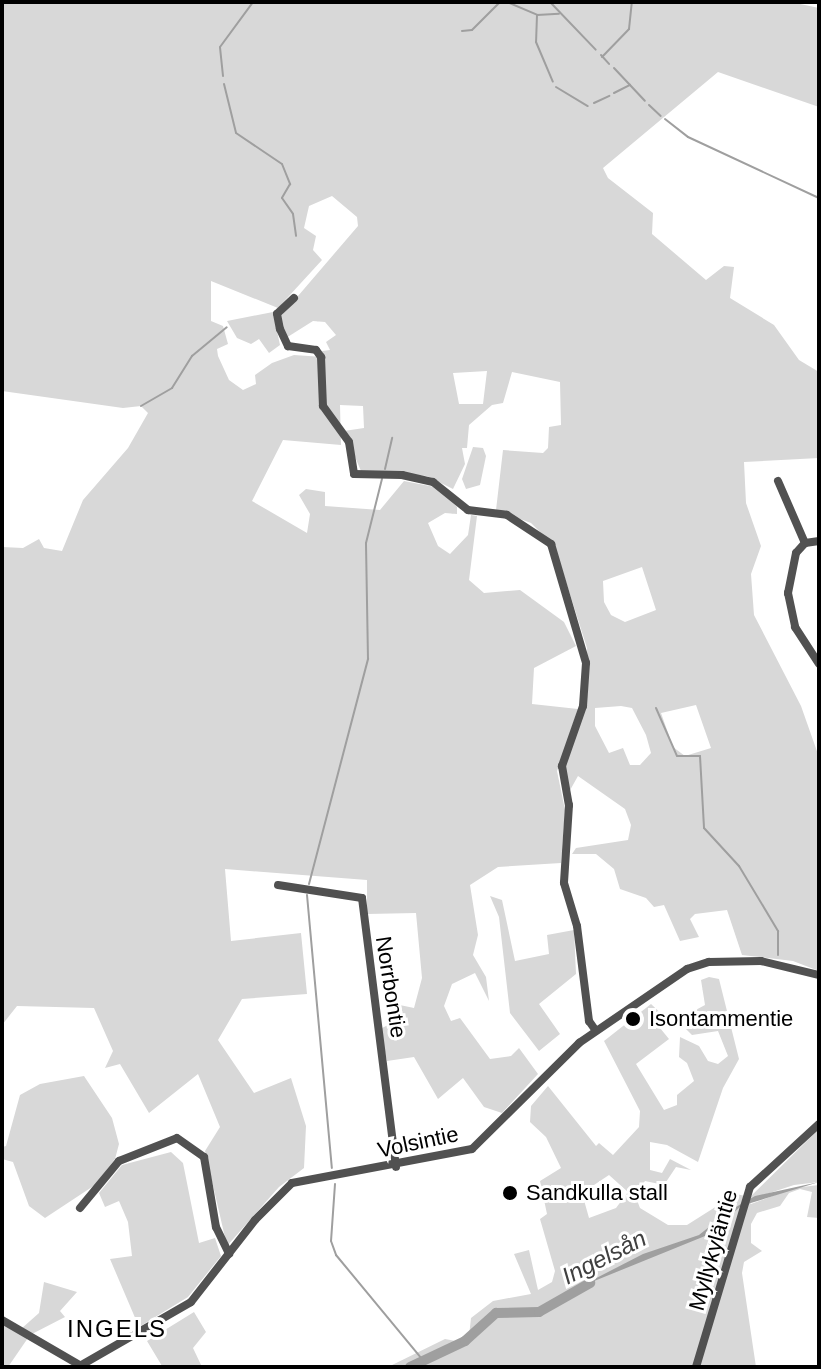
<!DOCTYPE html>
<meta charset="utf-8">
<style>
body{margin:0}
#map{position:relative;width:821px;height:1369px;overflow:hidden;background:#fff;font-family:Arial,sans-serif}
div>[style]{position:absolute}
.green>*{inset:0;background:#d8d8d8}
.water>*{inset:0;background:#9f9f9f}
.stream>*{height:2px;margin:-1px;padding:0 1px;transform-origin:1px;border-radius:1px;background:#9f9f9f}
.river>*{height:10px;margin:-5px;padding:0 5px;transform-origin:5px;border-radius:5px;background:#9f9f9f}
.minor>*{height:8px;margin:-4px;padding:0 4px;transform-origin:4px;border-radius:4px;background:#515151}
.dots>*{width:22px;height:22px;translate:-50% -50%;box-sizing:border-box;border:4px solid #fff;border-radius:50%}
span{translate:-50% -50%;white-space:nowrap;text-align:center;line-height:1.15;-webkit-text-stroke:6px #fff;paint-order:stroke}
.street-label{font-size:22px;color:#000}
.poi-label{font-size:22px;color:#000}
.left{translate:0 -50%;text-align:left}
.water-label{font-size:24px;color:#404040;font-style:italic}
.neighbourhood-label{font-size:24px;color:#000;letter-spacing:2px}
.frame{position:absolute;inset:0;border:4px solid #000;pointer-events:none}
</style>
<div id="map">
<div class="green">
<i style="clip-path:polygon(evenodd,2px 2px,791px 2px,819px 8px,819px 107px,718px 72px,603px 168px,608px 178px,653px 213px,652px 234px,706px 280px,724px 266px,734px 267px,730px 298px,774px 325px,799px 360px,819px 372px,819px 458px,744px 462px,746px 503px,761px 546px,751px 574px,754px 615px,801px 706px,819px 757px,819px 971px,793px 961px,742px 955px,727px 910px,695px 914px,690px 919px,699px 937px,680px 941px,664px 905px,654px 907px,646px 898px,620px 889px,614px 869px,596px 854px,572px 854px,576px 848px,628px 840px,631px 825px,625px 809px,578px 776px,569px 792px,563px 768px,588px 692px,587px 648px,555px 547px,531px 523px,496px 510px,503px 450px,543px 453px,548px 448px,549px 427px,561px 425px,560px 382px,512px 372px,503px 403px,492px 405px,469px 425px,467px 448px,462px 448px,465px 464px,453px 489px,427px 476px,361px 471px,344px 431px,364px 428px,363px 406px,340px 405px,341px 445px,283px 440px,252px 501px,307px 533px,310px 514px,299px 495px,306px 489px,325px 492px,325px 506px,380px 510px,404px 481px,440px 488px,457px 507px,457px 514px,445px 513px,428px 523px,438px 546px,450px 554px,468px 535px,471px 515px,477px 516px,469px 580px,484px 593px,520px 590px,564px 622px,576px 646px,534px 668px,532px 704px,578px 709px,557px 771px,565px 810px,561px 863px,498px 867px,470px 885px,478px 935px,473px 955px,486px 977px,489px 1001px,475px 973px,452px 984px,444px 1006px,451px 1021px,460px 1018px,490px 1059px,511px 1056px,519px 1048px,538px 1074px,502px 1113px,484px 1107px,463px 1078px,438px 1099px,414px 1057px,387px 1061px,380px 1029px,390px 1024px,395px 1004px,414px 1008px,422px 978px,416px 913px,367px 914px,367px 880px,225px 869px,231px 941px,301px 933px,307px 994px,242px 999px,218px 1040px,254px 1093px,291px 1078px,306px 1126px,304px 1168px,279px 1187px,227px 1246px,205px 1151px,220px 1127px,198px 1074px,149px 1113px,120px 1064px,105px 1068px,113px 1051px,94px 1008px,17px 1006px,2px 1025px,2px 547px,23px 548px,39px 539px,44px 548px,62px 551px,83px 500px,128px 448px,148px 413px,141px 406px,123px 408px,2px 391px,2px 2px,332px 196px,357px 217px,358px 226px,280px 317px,286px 338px,313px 321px,325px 322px,336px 335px,326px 342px,330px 350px,322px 351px,323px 357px,294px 355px,272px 363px,255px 375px,256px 384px,243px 390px,229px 380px,218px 356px,217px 349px,228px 344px,223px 326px,211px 321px,211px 281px,278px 308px,322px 260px,313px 250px,316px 236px,304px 228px,309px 206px,332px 196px,2px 2px,487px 371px,483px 404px,459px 404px,453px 373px,487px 371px,2px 2px,642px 567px,656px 610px,625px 622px,611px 615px,604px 602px,603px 581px,642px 567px,2px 2px,696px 705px,711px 748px,685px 756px,673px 747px,661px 713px,696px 705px,2px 2px,621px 706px,632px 708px,646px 735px,651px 753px,640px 765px,630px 765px,623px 748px,609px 753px,595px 726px,595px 708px,621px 706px)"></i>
<i style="clip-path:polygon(273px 312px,280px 345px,269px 353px,259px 339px,251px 344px,237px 338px,227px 321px)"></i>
<i style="clip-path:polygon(473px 447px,483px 448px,486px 456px,480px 485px,466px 489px,462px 479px)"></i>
<i style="clip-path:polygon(490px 896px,502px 900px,515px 961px,549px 954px,547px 935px,574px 930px,576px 974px,539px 1004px,560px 1034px,539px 1051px,510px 1013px,499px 917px)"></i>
<i style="clip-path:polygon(evenodd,709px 977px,719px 979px,739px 1059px,723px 1088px,698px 1162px,667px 1145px,650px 1142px,650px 1170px,662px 1173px,670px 1159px,691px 1170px,676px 1167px,664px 1185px,645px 1181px,635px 1195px,640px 1208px,668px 1225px,687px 1225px,736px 1194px,750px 1197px,819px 1129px,819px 1182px,794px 1185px,748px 1200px,751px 1204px,794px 1188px,819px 1185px,819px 1218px,807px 1217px,812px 1192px,800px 1189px,789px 1193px,780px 1206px,757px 1213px,751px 1224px,751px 1243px,762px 1251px,744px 1262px,742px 1273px,756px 1367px,388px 1367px,445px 1339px,461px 1342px,469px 1336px,471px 1318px,493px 1301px,531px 1294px,514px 1254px,529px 1250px,538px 1290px,552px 1282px,555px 1271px,540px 1219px,547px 1214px,540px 1181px,561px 1168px,546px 1137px,530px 1122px,531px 1106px,548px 1086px,596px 1146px,599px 1143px,613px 1155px,639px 1127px,640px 1111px,604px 1041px,651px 1004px,668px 1020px,660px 1028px,669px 1039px,636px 1064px,664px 1110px,677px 1105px,677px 1095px,694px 1081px,687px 1063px,679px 1057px,680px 1037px,699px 1046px,708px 1061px,718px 1064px,728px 1056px,718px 1031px,692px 1035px,677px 1020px,705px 1005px,701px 980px,709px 977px,609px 1175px,628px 1192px,616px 1208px,589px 1218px,582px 1193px,609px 1175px)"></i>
<i style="clip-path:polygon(84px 1076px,112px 1118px,119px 1144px,115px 1159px,95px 1185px,45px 1218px,29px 1206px,13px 1162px,2px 1159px,2px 1147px,6px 1146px,20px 1095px,40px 1084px)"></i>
<i style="clip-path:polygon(171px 1152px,183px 1163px,199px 1243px,215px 1238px,221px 1256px,188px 1297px,139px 1327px,110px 1259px,132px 1256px,128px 1222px,119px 1201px,105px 1207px,99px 1193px,122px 1165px)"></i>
<i style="clip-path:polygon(44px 1282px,77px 1292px,60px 1311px,65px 1317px,30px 1335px,8px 1367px,2px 1367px,2px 1320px,21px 1329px,39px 1313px)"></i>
<i style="clip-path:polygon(194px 1312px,206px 1332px,193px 1348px,202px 1367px,162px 1366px,147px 1341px)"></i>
</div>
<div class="water">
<i style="clip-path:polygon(819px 1182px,741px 1206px,710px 1234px,577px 1288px,643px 1254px,699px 1235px,729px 1211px,755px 1196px)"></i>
</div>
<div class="stream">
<i style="left:507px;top:2px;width:33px;rotate:23deg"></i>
<i style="left:537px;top:15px;width:22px;rotate:-3deg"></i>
<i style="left:550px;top:2px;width:66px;rotate:46.2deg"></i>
<i style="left:537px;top:15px;width:27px;rotate:92deg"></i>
<i style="left:536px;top:42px;width:43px;rotate:67deg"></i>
<i style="left:462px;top:31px;width:10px;rotate:-6deg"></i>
<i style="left:472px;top:30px;width:40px;rotate:-45deg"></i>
<i style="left:601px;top:55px;width:12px;rotate:48deg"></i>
<i style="left:602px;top:57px;width:39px;rotate:-46deg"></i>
<i style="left:629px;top:29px;width:27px;rotate:-84deg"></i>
<i style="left:614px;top:68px;width:45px;rotate:46.8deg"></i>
<i style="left:223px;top:76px;width:29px;rotate:-96deg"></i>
<i style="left:220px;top:47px;width:56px;rotate:-53.7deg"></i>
<i style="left:224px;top:84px;width:50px;rotate:76.2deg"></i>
<i style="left:236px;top:133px;width:55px;rotate:34deg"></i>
<i style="left:282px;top:164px;width:22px;rotate:68deg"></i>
<i style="left:290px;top:184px;width:16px;rotate:120deg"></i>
<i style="left:282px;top:198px;width:19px;rotate:55deg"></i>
<i style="left:293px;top:214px;width:22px;rotate:82deg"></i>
<i style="left:556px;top:87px;width:37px;rotate:31deg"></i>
<i style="left:614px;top:93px;width:18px;rotate:-27deg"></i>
<i style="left:594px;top:103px;width:17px;rotate:-25deg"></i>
<i style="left:649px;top:105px;width:16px;rotate:43deg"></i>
<i style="left:665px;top:119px;width:29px;rotate:38deg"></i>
<i style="left:688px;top:137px;width:145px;rotate:25deg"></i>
<i style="left:141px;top:406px;width:36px;rotate:-30deg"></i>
<i style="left:172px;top:388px;width:38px;rotate:-58deg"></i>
<i style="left:192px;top:356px;width:45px;rotate:-39.6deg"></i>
<i style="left:385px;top:469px;width:32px;rotate:-77deg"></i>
<i style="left:656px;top:708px;width:52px;rotate:66.4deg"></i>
<i style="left:677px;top:756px;width:23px"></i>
<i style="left:700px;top:756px;width:72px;rotate:86.8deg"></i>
<i style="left:704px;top:828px;width:52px;rotate:47.4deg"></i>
<i style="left:739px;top:866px;width:76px;rotate:59deg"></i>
<i style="left:778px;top:931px;width:24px;rotate:90deg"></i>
<i style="left:309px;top:884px;width:233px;rotate:-75.3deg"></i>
<i style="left:368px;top:659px;width:116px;rotate:-91deg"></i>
<i style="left:366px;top:543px;width:66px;rotate:-76deg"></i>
<i style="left:307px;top:895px;width:274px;rotate:84.8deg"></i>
<i style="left:335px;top:1184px;width:57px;rotate:94deg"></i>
<i style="left:331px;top:1241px;width:15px;rotate:70deg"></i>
<i style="left:336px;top:1255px;width:136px;rotate:50.4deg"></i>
</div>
<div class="river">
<i style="left:410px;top:1367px;width:61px;rotate:-25.3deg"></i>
<i style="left:465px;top:1341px;width:42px;rotate:-42.1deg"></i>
<i style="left:496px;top:1313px;width:43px;rotate:-1.3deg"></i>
<i style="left:539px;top:1312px;width:59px;rotate:-29.6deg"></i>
</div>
<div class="minor">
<i style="left:294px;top:298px;width:23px;rotate:137deg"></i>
<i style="left:277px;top:314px;width:15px;rotate:79deg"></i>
<i style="left:280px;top:329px;width:19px;rotate:65deg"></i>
<i style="left:288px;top:346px;width:28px;rotate:8deg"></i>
<i style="left:316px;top:350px;width:9px;rotate:54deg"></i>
<i style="left:321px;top:357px;width:49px;rotate:87.7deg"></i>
<i style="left:323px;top:406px;width:44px;rotate:54.2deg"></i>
<i style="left:349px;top:442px;width:32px;rotate:81deg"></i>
<i style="left:354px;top:474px;width:48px;rotate:1.2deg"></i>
<i style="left:402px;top:475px;width:32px;rotate:13deg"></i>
<i style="left:433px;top:482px;width:45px;rotate:38.7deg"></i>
<i style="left:468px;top:510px;width:39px;rotate:7deg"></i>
<i style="left:507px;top:515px;width:53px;rotate:33.4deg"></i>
<i style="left:551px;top:544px;width:124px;rotate:73.6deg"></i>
<i style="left:586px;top:663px;width:43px;rotate:94deg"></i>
<i style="left:583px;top:706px;width:64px;rotate:109.3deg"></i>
<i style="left:562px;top:766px;width:40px;rotate:80deg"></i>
<i style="left:569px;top:805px;width:78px;rotate:93.7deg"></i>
<i style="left:564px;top:883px;width:45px;rotate:73.2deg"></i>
<i style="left:577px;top:926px;width:96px;rotate:82.8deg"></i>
<i style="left:589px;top:1021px;width:12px;rotate:55deg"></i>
<i style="left:778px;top:481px;width:68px;rotate:66.5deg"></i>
<i style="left:819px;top:541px;width:14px;rotate:172deg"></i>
<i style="left:805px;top:543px;width:13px;rotate:132deg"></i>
<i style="left:796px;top:553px;width:41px;rotate:101.3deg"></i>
<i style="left:788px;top:593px;width:35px;rotate:78deg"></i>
<i style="left:795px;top:627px;width:44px;rotate:57deg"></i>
<i style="left:278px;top:885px;width:85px;rotate:8.8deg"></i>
<i style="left:362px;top:898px;width:271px;rotate:82.8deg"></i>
<i style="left:80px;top:1208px;width:61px;rotate:-50.3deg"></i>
<i style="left:119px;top:1161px;width:62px;rotate:-21.6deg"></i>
<i style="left:177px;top:1138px;width:33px;rotate:35deg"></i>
<i style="left:204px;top:1157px;width:71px;rotate:80.3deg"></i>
<i style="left:216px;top:1227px;width:30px;rotate:64deg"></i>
<i style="left:2px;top:1320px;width:94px;rotate:30.1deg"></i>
<i style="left:78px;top:1367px;width:130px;rotate:-29.9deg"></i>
<i style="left:191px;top:1302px;width:104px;rotate:-52deg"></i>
<i style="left:255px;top:1220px;width:52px;rotate:-45deg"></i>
<i style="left:292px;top:1183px;width:183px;rotate:-10.7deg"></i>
<i style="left:472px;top:1149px;width:151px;rotate:-44.7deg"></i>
<i style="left:579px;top:1043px;width:131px;rotate:-34.4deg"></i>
<i style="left:687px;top:969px;width:23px;rotate:-18deg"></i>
<i style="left:709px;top:962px;width:52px;rotate:-1.1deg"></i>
<i style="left:761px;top:961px;width:60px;rotate:13.6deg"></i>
<i style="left:696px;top:1367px;width:188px;rotate:-73.3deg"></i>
<i style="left:750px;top:1187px;width:93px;rotate:-42.4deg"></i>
</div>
<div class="dots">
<i style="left:633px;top:1019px;background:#000"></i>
<i style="left:510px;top:1193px;background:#000"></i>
</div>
<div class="street-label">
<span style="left:391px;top:987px;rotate:81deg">Norrbontie</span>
<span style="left:418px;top:1142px;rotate:-12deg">Volsintie</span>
<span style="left:713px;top:1250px;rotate:-74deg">Myllykyläntie</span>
</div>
<div class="poi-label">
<span class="left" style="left:649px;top:1019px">Isontammentie</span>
<span class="left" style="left:526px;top:1193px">Sandkulla stall</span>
</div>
<div class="water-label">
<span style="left:604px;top:1257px;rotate:-27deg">Ingelsån</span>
</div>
<div class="neighbourhood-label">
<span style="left:117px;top:1329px">INGELS</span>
</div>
<div class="frame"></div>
</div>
